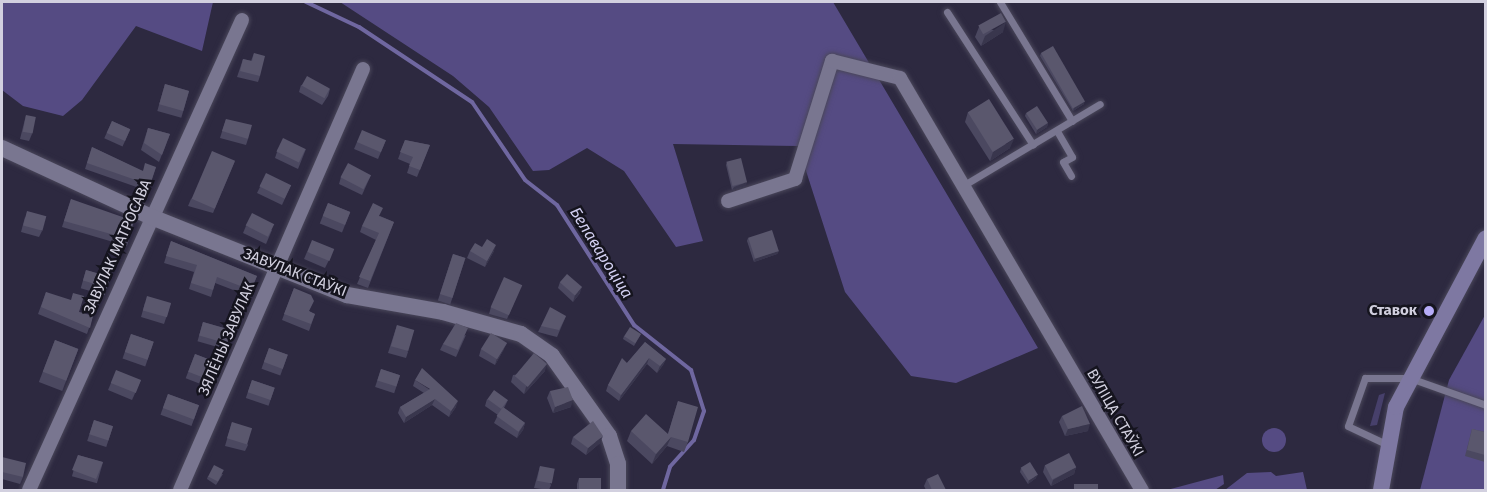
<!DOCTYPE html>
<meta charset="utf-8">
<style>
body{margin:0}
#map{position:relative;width:1487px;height:492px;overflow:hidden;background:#2d2940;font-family:"Fira Sans",sans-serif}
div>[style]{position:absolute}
.green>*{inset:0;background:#47406b}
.forest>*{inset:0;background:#554b83}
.round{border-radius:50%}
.stream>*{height:4px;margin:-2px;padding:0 2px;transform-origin:2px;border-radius:2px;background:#6f67a0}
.roads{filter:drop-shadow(0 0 2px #4a475a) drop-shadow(0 0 2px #4a475a)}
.service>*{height:7px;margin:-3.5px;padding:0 3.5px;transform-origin:3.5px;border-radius:3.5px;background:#797690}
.minor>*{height:14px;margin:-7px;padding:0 7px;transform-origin:7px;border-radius:7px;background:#797690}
.tertiary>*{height:16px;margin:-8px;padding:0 8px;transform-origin:8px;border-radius:8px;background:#797690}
.secondary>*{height:16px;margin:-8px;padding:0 8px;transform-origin:8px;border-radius:8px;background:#7e78a2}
.wall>*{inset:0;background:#4b4860;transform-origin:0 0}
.shaded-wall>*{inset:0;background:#39364d}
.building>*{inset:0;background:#5a576d;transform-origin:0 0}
.dots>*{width:16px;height:16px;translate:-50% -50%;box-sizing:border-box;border:3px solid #15141e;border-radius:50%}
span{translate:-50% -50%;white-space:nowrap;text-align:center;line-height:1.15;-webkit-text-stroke:5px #15141e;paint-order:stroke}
.street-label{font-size:15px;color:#d2d0df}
.poi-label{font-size:15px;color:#d2d0df;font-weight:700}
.right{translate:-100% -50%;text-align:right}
.water-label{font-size:16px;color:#d2cff1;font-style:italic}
.frame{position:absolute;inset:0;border:3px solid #d2d0df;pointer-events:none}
</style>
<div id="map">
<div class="green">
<i style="clip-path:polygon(1385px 393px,1377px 425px,1370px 426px,1379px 395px)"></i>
</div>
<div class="forest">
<i style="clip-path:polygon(2px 2px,213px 2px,202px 51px,136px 26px,82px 100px,63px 116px,23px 106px,2px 90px)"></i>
<i style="clip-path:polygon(340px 2px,833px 2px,1038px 348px,956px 383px,911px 376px,845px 292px,798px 146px,673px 144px,703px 241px,676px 247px,624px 171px,587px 148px,549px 170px,533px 171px,489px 107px,453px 76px)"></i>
<i style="clip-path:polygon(1485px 315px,1485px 490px,1420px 490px,1449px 380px)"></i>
<i class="round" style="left:1262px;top:428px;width:24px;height:24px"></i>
<i style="clip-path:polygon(1271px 472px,1276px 476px,1303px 472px,1307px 490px,1225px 490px,1247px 473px)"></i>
<i style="clip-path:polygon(1223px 475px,1224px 484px,1215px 490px,1167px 490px)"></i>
</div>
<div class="stream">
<i style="left:306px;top:2px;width:59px;rotate:25.3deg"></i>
<i style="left:359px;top:27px;width:136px;rotate:33.6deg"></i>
<i style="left:472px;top:102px;width:94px;rotate:55.8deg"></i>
<i style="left:525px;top:180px;width:41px;rotate:38deg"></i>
<i style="left:557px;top:205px;width:143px;rotate:57.3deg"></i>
<i style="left:634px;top:325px;width:73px;rotate:38.3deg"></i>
<i style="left:691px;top:370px;width:43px;rotate:72.4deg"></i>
<i style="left:704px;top:411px;width:31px;rotate:109deg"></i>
<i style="left:694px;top:440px;width:36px;rotate:132deg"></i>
<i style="left:670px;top:467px;width:24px;rotate:107deg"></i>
</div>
<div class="roads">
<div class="service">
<i style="left:1000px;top:2px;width:139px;rotate:58.8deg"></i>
<i style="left:947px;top:12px;width:158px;rotate:57.1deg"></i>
<i style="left:1057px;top:131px;width:30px;rotate:60deg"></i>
<i style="left:1072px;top:157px;width:10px;rotate:151deg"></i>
<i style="left:1063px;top:162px;width:16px;rotate:60deg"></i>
<i style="left:964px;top:185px;width:158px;rotate:-30.8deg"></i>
<i style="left:1386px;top:444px;width:42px;rotate:-154.7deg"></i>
<i style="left:1348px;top:426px;width:51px;rotate:-70.5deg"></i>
<i style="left:1365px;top:378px;width:45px"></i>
<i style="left:1410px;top:378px;width:81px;rotate:19.6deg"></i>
</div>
<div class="minor">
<i style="left:728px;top:201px;width:71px;rotate:-18.2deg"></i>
<i style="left:795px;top:179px;width:124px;rotate:-72.6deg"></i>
<i style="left:832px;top:61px;width:70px;rotate:14deg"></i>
<i style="left:900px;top:78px;width:478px;rotate:59.6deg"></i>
<i style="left:29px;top:490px;width:516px;rotate:-65.62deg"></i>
<i style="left:180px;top:490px;width:459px;rotate:-66.5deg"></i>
</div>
<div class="tertiary">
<i style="left:2px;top:148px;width:162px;rotate:24.8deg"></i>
<i style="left:149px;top:216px;width:213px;rotate:21.8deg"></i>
<i style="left:347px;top:295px;width:97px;rotate:10deg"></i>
<i style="left:443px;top:312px;width:81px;rotate:15.8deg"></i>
<i style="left:521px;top:334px;width:38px;rotate:35deg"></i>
<i style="left:552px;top:356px;width:98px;rotate:54.5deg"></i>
<i style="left:609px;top:436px;width:29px;rotate:72deg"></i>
<i style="left:618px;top:464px;width:26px;rotate:90deg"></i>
</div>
<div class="secondary">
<i style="left:1381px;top:490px;width:84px;rotate:-79.8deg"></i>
<i style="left:1396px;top:407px;width:191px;rotate:-62deg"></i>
</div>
</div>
<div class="wall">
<i style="clip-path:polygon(979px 27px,1003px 32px,981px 46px,975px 37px)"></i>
<i style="clip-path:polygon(254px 53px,260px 76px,258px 82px,237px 77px,243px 59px,251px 61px)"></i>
<i style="clip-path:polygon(1041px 53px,1084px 104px,1073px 111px,1040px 56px)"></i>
<i style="left:165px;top:84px;width:25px;height:28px;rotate:16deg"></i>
<i style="clip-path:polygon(301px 85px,330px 89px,328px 96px,322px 105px,299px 92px)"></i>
<i style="clip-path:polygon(968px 112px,1010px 148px,990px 161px,965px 122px)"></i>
<i style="clip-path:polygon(1026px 113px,1048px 123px,1047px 127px,1036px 134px,1025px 116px)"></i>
<i style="clip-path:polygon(26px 115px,32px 134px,29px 141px,20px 139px)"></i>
<i style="clip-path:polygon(226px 119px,248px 139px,246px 145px,220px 138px)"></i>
<i style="left:112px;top:121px;width:20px;height:19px;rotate:24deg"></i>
<i style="clip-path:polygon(148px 128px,170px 134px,159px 162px,141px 150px)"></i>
<i style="clip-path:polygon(386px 140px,378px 159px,354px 149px,357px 142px)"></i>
<i style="clip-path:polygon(405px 140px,430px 145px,417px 177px,407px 173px,410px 164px,398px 159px)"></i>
<i style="clip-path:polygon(92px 147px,142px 171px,156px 167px,148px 191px,85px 169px)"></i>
<i style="clip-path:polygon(306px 149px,298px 169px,275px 158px,277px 152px)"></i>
<i style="clip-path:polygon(235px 161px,213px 213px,188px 206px,191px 199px)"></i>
<i style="clip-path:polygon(727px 162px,746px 186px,732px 190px,726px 165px)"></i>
<i style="clip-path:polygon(371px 175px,362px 195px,339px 184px,341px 177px)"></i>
<i style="clip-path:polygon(291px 185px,282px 205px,257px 193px,260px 187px)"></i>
<i style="clip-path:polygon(71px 199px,129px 239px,127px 246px,62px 227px)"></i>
<i style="left:328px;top:203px;width:24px;height:22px;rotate:22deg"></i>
<i style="clip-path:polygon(380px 216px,394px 222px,368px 288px,357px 284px,376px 240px,360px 232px,362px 226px)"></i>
<i style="clip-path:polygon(25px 217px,42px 231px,39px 237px,21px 232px)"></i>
<i style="clip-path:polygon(246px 226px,272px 230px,266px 244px,243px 233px)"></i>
<i style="clip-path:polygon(748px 238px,779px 251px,777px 254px,754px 262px,747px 241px)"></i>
<i style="clip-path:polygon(171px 241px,257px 276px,249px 296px,215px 283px,211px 297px,189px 289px,194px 272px,164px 263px)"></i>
<i style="clip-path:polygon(482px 247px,494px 251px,485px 267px,467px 258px,470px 251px)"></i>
<i style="clip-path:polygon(307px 252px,331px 256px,325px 268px,304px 259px)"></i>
<i style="left:453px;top:254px;width:13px;height:49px;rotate:18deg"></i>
<i style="left:86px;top:270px;width:25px;height:19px;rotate:16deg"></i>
<i style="clip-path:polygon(560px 282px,580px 293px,573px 302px,558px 288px)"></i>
<i style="clip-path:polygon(294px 288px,310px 312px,315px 314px,309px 331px,282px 320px)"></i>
<i style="clip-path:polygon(519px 291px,507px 319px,489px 314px,491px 307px)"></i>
<i style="clip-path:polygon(46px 292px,79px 312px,93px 316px,87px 334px,38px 314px)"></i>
<i style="clip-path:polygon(145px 303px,171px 303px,164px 324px,141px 317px)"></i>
<i style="clip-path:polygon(566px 316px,557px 337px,538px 332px,541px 326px)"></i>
<i style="left:203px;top:322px;width:29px;height:20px;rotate:16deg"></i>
<i style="clip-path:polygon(397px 325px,408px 352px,406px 358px,388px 353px)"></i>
<i style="left:131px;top:334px;width:24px;height:26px;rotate:19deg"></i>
<i style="clip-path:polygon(641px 334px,634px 346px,623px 339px,624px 336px)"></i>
<i style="clip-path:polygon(466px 335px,456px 357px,440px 350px,443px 344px)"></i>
<i style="left:55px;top:340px;width:25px;height:45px;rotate:21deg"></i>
<i style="clip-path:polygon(645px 342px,666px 359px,663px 365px,657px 373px,647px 364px,619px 401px,606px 391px,608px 385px)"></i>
<i style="left:269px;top:348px;width:20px;height:22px;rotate:20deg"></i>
<i style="clip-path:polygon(481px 349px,504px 349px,495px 365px,479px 356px)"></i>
<i style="left:195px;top:354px;width:25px;height:26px;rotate:21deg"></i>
<i style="left:381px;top:369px;width:20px;height:19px;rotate:18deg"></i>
<i style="clip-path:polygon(545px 371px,524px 394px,511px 382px,513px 375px)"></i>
<i style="clip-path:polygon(141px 380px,132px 400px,108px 390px,111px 383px)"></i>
<i style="left:252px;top:380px;width:24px;height:19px;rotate:19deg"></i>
<i style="clip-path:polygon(415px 380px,456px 407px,449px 417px,432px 405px,404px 423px,398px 413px,400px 407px,424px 393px,413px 386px)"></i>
<i style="clip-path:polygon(550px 391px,571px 407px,553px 413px,547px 398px)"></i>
<i style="left:168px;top:394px;width:33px;height:22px;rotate:20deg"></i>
<i style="clip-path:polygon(487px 399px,508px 400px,504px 408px,525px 423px,523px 430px,517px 438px,494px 423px,498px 415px,485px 406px)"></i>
<i style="clip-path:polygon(678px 401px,688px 442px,684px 452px,667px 446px,652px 464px,627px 441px,631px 431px,668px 434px)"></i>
<i style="clip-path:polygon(1062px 416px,1088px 431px,1065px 436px,1059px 422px)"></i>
<i style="left:94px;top:420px;width:20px;height:22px;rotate:18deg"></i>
<i style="clip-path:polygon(232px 422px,248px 445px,245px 451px,225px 446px)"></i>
<i style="clip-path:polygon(1472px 429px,1485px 432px,1485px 462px,1465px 456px)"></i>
<i style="clip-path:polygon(573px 437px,600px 443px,586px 455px,571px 444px)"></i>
<i style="left:78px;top:455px;width:26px;height:22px;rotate:16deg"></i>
<i style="clip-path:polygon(2px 459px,23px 477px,20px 484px,2px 479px)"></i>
<i style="clip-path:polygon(1045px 465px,1076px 467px,1074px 474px,1051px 486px,1043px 472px)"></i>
<i style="clip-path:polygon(540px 466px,551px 485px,549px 490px,534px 488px)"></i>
<i style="clip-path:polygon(1021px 468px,1036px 478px,1028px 484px,1020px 472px)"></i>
<i style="clip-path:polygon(223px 474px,216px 485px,207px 479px,208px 476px)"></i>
<i style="clip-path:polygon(579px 478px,601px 490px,577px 490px,577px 484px)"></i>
<i style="clip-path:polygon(927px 479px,946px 490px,926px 490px,924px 486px)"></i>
</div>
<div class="shaded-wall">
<i style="clip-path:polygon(1006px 22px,1003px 32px,981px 46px,985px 36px)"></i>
<i style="clip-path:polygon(1085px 101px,1084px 104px,1073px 111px,1074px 107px)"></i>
<i style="clip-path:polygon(1048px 123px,1047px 127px,1036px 134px,1037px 130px)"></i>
<i style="clip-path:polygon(1014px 139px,1010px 148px,990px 161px,993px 152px)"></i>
<i style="clip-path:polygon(747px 182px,746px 186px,732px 190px,734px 187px)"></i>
<i style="clip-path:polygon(496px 245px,494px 251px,485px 267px,487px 261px)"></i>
<i style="clip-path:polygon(779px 251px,777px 254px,754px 262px,755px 258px)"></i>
<i style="clip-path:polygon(582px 287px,580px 293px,573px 302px,575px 295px)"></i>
<i style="clip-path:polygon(507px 343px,504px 349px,495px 365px,497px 358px)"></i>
<i style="clip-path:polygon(649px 358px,647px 364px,619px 401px,621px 395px)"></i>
<i style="clip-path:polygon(666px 359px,663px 365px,657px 373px,660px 366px)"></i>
<i style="clip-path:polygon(547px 364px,545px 371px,524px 394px,526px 387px)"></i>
<i style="clip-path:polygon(435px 399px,432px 405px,404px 423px,406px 417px)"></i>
<i style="clip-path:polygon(573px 400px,571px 407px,553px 413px,555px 407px)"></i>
<i style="clip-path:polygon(458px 401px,456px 407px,449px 417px,451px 411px)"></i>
<i style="clip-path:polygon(525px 423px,523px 430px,517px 438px,519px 432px)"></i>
<i style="clip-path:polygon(1090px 424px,1088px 431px,1065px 436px,1068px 429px)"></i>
<i style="clip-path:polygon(603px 436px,600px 443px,586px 455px,588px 448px)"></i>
<i style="clip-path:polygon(671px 437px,667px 446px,652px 464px,656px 454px)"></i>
<i style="clip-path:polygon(1076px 467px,1074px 474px,1051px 486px,1053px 480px)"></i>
<i style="clip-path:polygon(1038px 475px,1036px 478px,1028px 484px,1029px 480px)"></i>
</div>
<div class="building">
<i style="left:1001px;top:13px;width:10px;height:26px;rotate:61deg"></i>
<i style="left:1053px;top:46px;width:64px;height:14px;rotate:60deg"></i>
<i style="clip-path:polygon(254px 53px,265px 56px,260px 76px,240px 71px,243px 59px,252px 61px)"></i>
<i style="left:307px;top:76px;width:26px;height:11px;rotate:29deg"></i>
<i style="left:165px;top:84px;width:25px;height:21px;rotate:16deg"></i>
<i style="left:989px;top:99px;width:47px;height:25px;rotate:58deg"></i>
<i style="left:1037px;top:106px;width:20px;height:13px;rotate:57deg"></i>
<i style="left:26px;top:115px;width:10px;height:17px;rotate:11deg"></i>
<i style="clip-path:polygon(226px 119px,252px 125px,248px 139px,222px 131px)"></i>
<i style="left:112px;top:121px;width:20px;height:13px;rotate:24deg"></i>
<i style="clip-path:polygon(148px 128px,170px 134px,162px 155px,144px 143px)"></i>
<i style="left:362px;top:130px;width:26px;height:13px;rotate:23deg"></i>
<i style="left:283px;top:138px;width:25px;height:15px;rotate:26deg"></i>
<i style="clip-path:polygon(405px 140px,430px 145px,420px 170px,409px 166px,413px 157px,400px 152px)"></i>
<i style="clip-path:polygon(92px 147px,143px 171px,145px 163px,156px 167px,150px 185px,87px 163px)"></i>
<i style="left:212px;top:151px;width:25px;height:52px;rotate:23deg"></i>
<i style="left:741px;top:158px;width:25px;height:15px;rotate:76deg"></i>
<i style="left:348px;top:163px;width:26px;height:16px;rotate:28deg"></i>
<i style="left:266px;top:173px;width:28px;height:15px;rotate:26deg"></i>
<i style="clip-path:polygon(71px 199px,134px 221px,129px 239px,64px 221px)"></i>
<i style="left:328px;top:203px;width:24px;height:14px;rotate:22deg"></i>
<i style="clip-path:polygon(373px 203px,383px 208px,379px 216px,394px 222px,370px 281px,359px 277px,379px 233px,362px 226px)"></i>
<i style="left:27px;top:211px;width:20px;height:15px;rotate:15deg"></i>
<i style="left:252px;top:213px;width:25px;height:14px;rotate:27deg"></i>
<i style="left:772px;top:230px;width:22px;height:25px;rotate:72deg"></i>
<i style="clip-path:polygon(487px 239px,496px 245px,487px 261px,470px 251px,475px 243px,482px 247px)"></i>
<i style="left:312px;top:240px;width:24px;height:13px;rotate:22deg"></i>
<i style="clip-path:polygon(171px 241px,257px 276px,251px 290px,217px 277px,213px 290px,191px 283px,197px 265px,166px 256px)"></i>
<i style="left:453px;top:254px;width:13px;height:42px;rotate:18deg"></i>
<i style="left:86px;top:270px;width:25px;height:11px;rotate:16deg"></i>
<i style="left:567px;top:274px;width:20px;height:11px;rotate:41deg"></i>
<i style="left:504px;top:277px;width:20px;height:33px;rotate:24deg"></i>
<i style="clip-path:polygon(294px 288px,311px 295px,314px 301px,309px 311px,315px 314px,311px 324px,284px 314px)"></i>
<i style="clip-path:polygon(46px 292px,71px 300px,73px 293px,84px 296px,79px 312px,93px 316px,90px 328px,41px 307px)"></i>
<i style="left:147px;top:296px;width:25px;height:15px;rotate:16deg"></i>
<i style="clip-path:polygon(550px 307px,566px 316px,559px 330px,541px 326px)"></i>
<i style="left:203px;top:322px;width:29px;height:14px;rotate:16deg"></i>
<i style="clip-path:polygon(456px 323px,468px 328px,458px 350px,443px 344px)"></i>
<i style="left:397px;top:325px;width:18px;height:22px;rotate:16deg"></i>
<i style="left:630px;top:327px;width:13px;height:11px;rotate:32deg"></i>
<i style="left:491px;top:333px;width:19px;height:19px;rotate:32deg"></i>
<i style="left:131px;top:334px;width:24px;height:19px;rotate:19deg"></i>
<i style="left:55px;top:340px;width:25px;height:34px;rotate:21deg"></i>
<i style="clip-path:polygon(645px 342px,666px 359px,660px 366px,649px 358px,621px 395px,608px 385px,622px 358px,627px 363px)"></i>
<i style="left:269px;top:348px;width:20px;height:15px;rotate:20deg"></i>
<i style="left:534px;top:353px;width:17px;height:30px;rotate:40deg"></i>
<i style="left:195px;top:354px;width:25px;height:19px;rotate:21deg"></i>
<i style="clip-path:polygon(422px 368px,458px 401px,451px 411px,435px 399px,406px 417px,400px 407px,430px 389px,415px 380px)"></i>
<i style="left:381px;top:369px;width:20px;height:12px;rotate:18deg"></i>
<i style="left:116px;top:370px;width:27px;height:14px;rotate:22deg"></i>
<i style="left:252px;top:380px;width:24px;height:13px;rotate:19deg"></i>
<i style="clip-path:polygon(568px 387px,573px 400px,555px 407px,550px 391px)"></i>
<i style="left:494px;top:390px;width:17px;height:11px;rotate:36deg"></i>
<i style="left:168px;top:394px;width:33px;height:15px;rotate:20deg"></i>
<i style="clip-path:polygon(678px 401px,698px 407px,688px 442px,671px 437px,656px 454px,631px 431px,646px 414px,668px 434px)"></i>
<i style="clip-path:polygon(1082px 406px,1090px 424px,1068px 429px,1062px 416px)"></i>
<i style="left:503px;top:407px;width:27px;height:11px;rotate:36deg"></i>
<i style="left:94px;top:420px;width:20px;height:15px;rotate:18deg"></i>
<i style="clip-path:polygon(593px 421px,603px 436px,588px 448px,573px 437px)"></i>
<i style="left:232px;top:422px;width:21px;height:17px;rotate:17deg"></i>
<i style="clip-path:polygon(1472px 429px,1485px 432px,1485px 455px,1467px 450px)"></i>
<i style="left:1069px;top:453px;width:16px;height:27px;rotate:63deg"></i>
<i style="clip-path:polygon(78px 455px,103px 462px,96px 479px,72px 470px)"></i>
<i style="clip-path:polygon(2px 457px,26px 463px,23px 477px,2px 472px)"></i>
<i style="left:1030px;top:462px;width:15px;height:11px;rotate:58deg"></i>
<i style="left:214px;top:465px;width:11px;height:13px;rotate:27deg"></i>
<i style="left:540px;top:466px;width:15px;height:15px;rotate:11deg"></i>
<i style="clip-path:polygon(938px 474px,946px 490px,932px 490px,927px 479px)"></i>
<i style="left:579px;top:478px;width:22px;height:12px"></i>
<i style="left:1074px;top:484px;width:24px;height:6px"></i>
</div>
<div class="dots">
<i style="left:1429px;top:311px;background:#b6acf8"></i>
</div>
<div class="street-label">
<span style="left:118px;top:247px;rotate:-66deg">ЗАВУЛАК МАТРОСАВА</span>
<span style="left:295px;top:273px;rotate:21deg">ЗАВУЛАК СТАЎКІ</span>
<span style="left:227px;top:339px;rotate:-67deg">ЗЯЛЁНЫ ЗАВУЛАК</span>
<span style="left:1115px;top:413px;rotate:60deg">ВУЛІЦА СТАЎКІ</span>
</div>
<div class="poi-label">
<span class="right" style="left:1417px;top:311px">Ставок</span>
</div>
<div class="water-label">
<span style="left:601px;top:253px;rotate:58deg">Белавароціца</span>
</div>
<div class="frame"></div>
</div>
